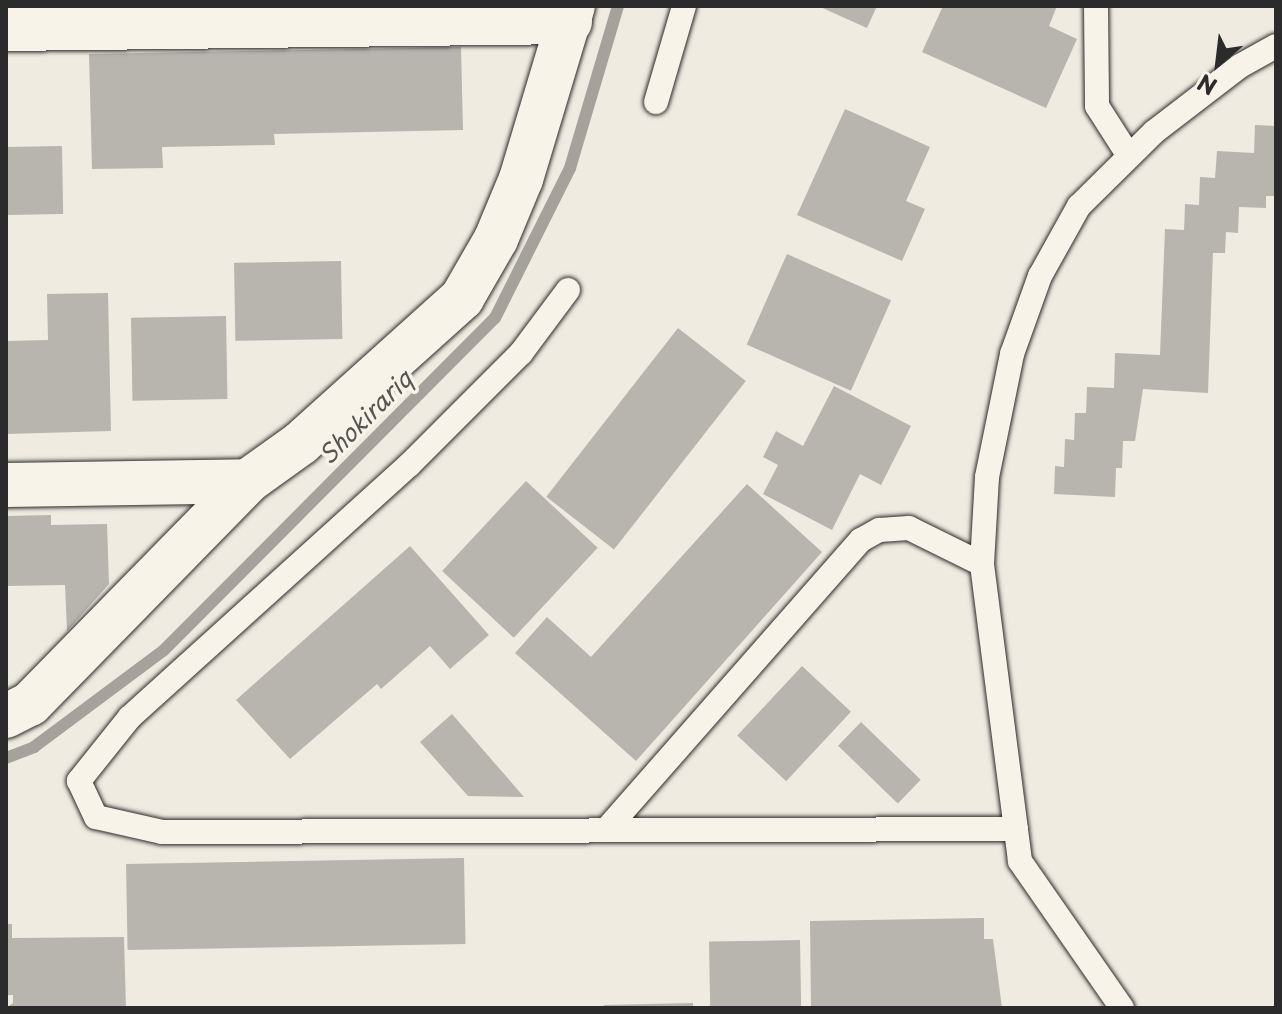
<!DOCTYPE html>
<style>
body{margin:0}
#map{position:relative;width:1282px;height:1014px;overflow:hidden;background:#efebe0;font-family:"Playpen Sans",sans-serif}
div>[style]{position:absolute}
.stream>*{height:12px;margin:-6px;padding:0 6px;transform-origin:6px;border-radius:6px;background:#a4a29a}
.building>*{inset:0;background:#b8b5ae;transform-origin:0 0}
.roads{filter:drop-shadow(0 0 2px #2b2b2b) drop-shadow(0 0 2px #2b2b2b)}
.service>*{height:24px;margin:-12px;padding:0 12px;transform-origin:12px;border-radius:12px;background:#f7f3e8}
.minor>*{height:44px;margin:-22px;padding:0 22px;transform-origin:22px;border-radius:22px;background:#f7f3e8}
span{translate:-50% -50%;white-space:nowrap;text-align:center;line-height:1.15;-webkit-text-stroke:7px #f7f3e8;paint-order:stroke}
.water-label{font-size:24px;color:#555552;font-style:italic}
.frame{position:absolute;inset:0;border:8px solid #2b2b2b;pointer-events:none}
.north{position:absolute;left:1178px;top:24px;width:80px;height:80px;-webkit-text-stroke:6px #f7f3e8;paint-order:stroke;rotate:208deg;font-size:22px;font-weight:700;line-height:32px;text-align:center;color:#2b2b2b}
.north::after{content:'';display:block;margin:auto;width:28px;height:36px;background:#2b2b2b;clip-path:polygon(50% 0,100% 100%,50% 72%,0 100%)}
</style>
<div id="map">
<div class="stream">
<i style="left:6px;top:758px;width:30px;rotate:-21deg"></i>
<i style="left:34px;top:747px;width:161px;rotate:-36.7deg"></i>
<i style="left:163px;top:651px;width:470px;rotate:-45.1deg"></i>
<i style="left:495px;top:318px;width:168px;rotate:-63.4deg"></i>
<i style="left:570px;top:168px;width:169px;rotate:-73.5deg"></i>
</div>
<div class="building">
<i style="clip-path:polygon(818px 6px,877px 6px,867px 28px)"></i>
<i style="clip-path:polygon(943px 6px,1057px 6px,1049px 26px,1077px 39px,1046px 108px,922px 52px)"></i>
<i style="clip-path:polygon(461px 47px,463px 130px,274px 134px,275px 145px,162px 147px,163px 168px,92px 169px,89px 54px)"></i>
<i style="clip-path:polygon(845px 109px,930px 147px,906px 201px,925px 209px,902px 261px,797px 215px)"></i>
<i style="clip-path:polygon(1255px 125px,1276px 126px,1276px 196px,1266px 196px,1266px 208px,1239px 207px,1238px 233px,1226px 232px,1225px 253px,1213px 253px,1208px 393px,1143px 389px,1135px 441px,1123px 441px,1122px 468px,1116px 468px,1115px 497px,1054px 494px,1055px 466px,1064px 467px,1065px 439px,1074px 440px,1075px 413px,1086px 413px,1087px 387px,1114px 388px,1115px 353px,1160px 355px,1165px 229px,1184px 230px,1185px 204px,1199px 205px,1200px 177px,1215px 178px,1217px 151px,1254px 153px)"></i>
<i style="left:62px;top:146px;width:68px;height:56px;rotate:89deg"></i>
<i style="left:787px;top:254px;width:114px;height:99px;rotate:24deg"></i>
<i style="left:341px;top:261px;width:78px;height:107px;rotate:89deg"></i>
<i style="clip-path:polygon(108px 293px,111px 431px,6px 434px,6px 341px,48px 340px,47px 294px)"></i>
<i style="left:226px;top:316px;width:83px;height:95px;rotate:89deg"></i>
<i style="left:678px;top:328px;width:86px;height:214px;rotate:38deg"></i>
<i style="clip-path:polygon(834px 386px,911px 426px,881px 485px,860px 474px,832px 530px,763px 494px,778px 465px,763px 457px,776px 431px,803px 446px)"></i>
<i style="left:526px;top:481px;width:98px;height:123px;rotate:43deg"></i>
<i style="clip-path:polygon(747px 484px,822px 552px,636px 761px,515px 653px,547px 617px,591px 657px)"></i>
<i style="clip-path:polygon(51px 515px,51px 525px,107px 524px,109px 584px,67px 631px,65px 585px,6px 586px,6px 516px)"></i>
<i style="clip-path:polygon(410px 546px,489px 635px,450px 669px,430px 646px,381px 689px,377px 684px,290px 759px,236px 700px)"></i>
<i style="left:802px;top:666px;width:67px;height:95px;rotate:43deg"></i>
<i style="clip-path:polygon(452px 714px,524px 797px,468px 796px,420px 742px)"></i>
<i style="left:861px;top:722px;width:83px;height:33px;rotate:44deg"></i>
<i style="left:464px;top:858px;width:86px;height:338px;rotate:89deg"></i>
<i style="clip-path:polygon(984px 918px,984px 939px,993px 939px,1002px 1008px,811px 1008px,810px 921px)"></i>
<i style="clip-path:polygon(6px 924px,12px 924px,12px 938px,124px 937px,126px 1008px,6px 1008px,13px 1003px,13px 995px,6px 995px)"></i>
<i style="left:800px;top:940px;width:68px;height:91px;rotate:89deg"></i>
<i style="clip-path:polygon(693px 1003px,693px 1008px,604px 1008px,604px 1005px)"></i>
</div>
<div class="roads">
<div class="service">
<i style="left:1096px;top:6px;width:100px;rotate:89.4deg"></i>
<i style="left:1097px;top:106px;width:59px;rotate:57.4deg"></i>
<i style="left:656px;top:102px;width:100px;rotate:-73.7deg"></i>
<i style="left:568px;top:290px;width:79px;rotate:126.7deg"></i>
<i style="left:521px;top:353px;width:158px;rotate:135deg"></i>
<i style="left:409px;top:465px;width:376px;rotate:137.9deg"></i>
<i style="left:130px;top:717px;width:82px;rotate:128.6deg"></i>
<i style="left:79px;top:781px;width:40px;rotate:65deg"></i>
<i style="left:96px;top:817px;width:68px;rotate:12.8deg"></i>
<i style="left:162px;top:832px;width:854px;rotate:-0.2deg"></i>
<i style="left:606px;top:830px;width:386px;rotate:-48.7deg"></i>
<i style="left:861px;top:540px;width:21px;rotate:-29deg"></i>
<i style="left:879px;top:530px;width:30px;rotate:-4deg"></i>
<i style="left:909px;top:528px;width:81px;rotate:26.3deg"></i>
<i style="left:1122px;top:1008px;width:179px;rotate:-124.8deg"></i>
<i style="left:1020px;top:861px;width:299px;rotate:-97.3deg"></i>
<i style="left:982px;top:564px;width:87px;rotate:-86.7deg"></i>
<i style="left:987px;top:477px;width:126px;rotate:-78.5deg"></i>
<i style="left:1012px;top:354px;width:83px;rotate:-70.3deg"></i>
<i style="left:1040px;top:276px;width:80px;rotate:-60.9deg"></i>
<i style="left:1079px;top:206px;width:105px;rotate:-44.6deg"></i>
<i style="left:1154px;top:132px;width:108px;rotate:-37.5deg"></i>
<i style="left:1240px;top:66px;width:41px;rotate:-29.1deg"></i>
</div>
<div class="minor">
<i style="left:6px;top:29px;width:564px;rotate:-0.71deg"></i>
<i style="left:6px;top:485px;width:242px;rotate:-0.9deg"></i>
<i style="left:248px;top:481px;width:65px;rotate:-35.6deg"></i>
<i style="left:301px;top:443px;width:217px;rotate:-42deg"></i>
<i style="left:462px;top:298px;width:68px;rotate:-60deg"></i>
<i style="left:496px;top:239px;width:65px;rotate:-67.4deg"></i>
<i style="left:521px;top:179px;width:181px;rotate:-73.3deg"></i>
<i style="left:6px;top:716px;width:27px;rotate:-27deg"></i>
<i style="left:30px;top:704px;width:312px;rotate:-45.6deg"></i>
</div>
</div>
<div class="water-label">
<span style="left:365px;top:417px;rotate:-45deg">Shokirariq</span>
</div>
<div class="frame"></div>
<div class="north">N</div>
</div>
